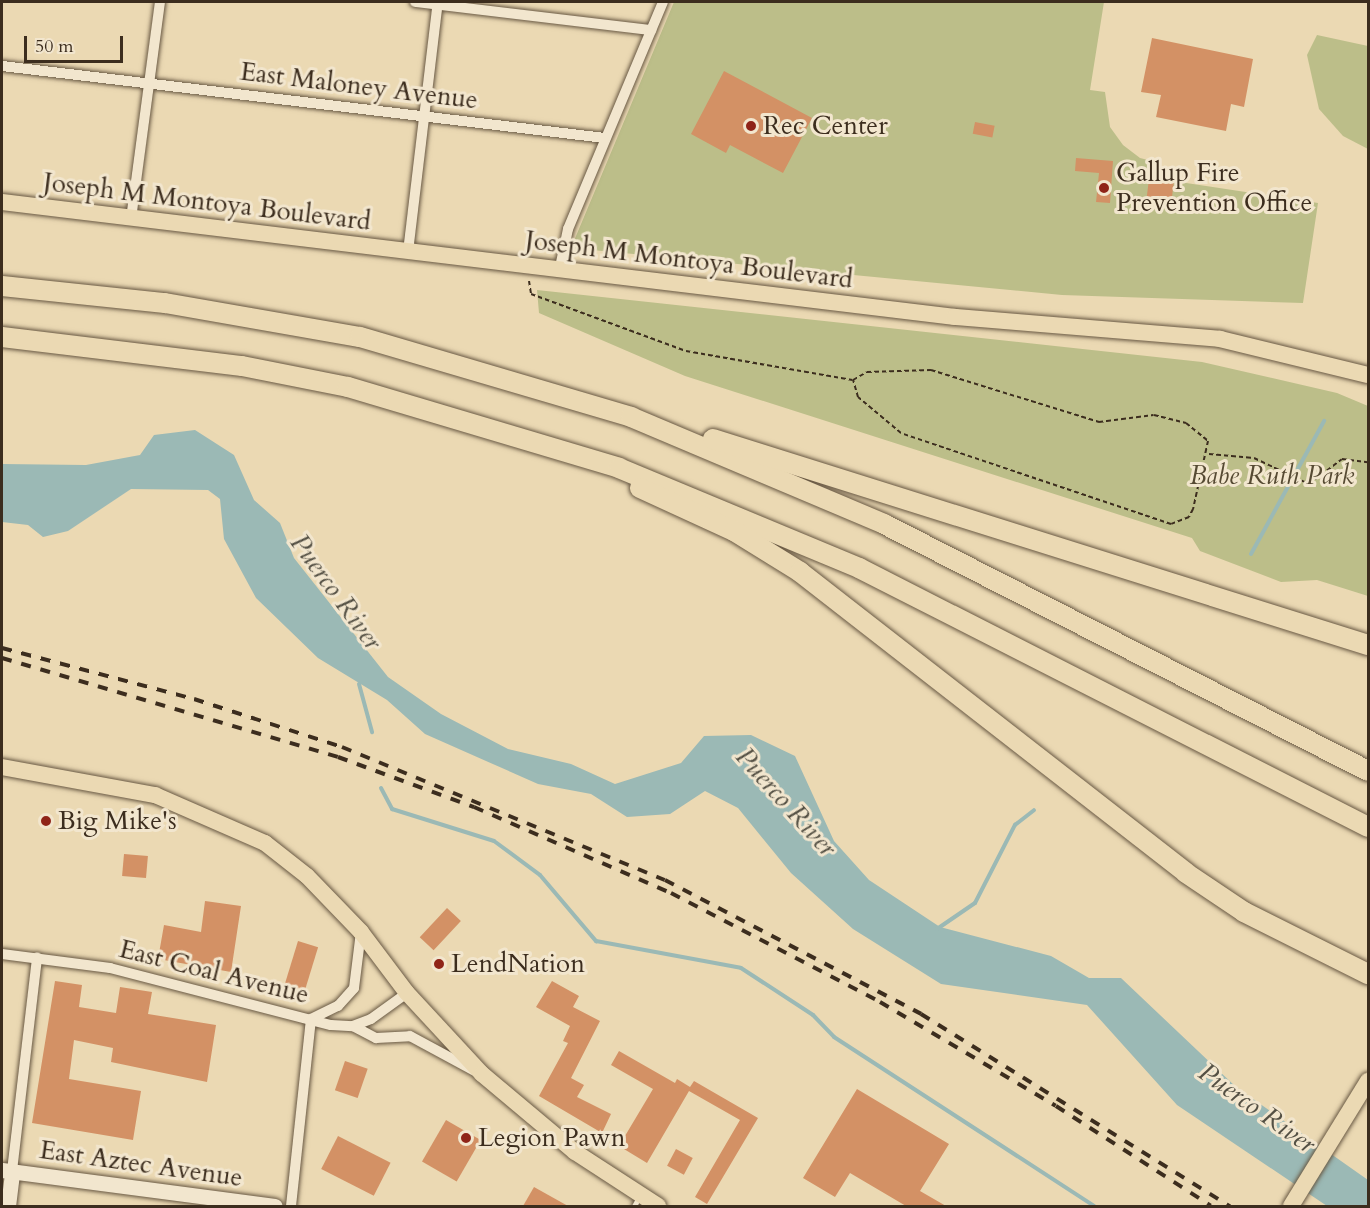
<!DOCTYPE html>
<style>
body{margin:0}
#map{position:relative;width:1370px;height:1208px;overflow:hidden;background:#ebd9b3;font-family:Cardo,serif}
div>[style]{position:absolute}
.green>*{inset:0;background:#bcbe89}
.water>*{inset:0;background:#9bb9b5}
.stream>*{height:4px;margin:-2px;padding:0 2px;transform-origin:2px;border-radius:2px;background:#9bb9b5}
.building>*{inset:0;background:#d39165;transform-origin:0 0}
.path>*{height:2px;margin-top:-1px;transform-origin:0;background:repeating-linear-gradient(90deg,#3c2d1e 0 4.5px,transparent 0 7.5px)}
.roads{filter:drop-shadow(0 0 2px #685843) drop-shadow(0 0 2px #685843)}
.lane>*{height:5px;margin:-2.5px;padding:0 2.5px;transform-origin:2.5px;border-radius:2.5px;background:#f2e6ce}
.street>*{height:10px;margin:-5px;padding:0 5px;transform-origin:5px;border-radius:5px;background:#f2e6ce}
.secondary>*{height:15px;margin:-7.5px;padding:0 7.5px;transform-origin:7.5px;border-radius:7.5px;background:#f2e6ce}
.primary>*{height:16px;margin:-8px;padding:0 8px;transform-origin:8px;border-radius:8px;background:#ebd9b3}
.highway>*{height:20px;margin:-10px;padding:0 10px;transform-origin:10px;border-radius:10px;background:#ebd9b3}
.rail>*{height:4px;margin-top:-2px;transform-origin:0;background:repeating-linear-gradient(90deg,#3c2d1e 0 10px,transparent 0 20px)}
.dots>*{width:16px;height:16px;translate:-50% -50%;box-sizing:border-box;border:3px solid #f2e6ce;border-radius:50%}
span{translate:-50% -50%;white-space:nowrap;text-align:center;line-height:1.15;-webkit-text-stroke:6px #f2e6ce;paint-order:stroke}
.street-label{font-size:26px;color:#3c2d1e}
.poi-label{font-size:26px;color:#3c2d1e}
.left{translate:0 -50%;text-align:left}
.park-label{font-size:26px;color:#564a33;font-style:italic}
.water-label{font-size:27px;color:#545044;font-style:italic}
.frame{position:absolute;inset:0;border:3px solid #3c2d1e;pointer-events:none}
.scale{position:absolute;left:24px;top:36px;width:99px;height:27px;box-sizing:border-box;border:3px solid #3c2d1e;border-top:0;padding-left:8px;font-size:18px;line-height:21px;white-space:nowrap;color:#3c2d1e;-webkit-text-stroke:4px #f2e6ce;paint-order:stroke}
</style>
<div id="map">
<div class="green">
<i style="clip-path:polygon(674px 2px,1104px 2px,1090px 90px,1105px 92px,1110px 127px,1123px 145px,1140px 158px,1160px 163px,1160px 179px,1318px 203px,1303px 303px,1062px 295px,571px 248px)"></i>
<i style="clip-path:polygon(1317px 35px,1368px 46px,1368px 149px,1343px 136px,1319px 109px,1307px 55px)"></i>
<i style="clip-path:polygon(537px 290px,1202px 362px,1337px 393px,1368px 406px,1368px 596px,1317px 580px,1281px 582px,1200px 551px,1192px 538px,685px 376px,539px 313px)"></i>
</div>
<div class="water">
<i style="clip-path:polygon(195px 430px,234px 455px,254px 500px,280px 523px,294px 558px,388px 677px,441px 714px,508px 749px,571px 764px,615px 784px,681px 763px,704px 736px,751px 735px,795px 756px,834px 841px,869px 880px,940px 927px,1051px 956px,1089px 978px,1121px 978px,1236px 1087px,1368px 1180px,1368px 1206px,1327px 1206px,1177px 1105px,1087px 1005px,941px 984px,853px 929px,791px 873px,738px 808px,705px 791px,670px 814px,627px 817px,591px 794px,538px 784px,425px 734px,387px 700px,318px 658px,256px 598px,224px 539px,220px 499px,208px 490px,131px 489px,68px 531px,43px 537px,28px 525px,2px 522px,2px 464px,86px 465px,140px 455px,154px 435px)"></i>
</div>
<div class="stream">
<i style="left:1251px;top:554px;width:152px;rotate:-61.2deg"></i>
<i style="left:359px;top:684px;width:50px;rotate:74.8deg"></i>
<i style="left:381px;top:788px;width:24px;rotate:62deg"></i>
<i style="left:392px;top:809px;width:107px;rotate:17.4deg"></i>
<i style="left:494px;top:841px;width:57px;rotate:36.5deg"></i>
<i style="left:540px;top:875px;width:87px;rotate:49.7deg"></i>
<i style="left:596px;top:941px;width:147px;rotate:10.5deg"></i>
<i style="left:741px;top:968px;width:86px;rotate:33.1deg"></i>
<i style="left:813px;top:1015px;width:30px;rotate:46deg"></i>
<i style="left:834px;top:1037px;width:310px;rotate:33deg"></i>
<i style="left:937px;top:929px;width:46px;rotate:-34.4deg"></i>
<i style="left:975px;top:903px;width:88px;rotate:-62.9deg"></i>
<i style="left:1015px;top:825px;width:24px;rotate:-38deg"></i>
</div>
<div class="building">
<i style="clip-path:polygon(1152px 38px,1253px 59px,1244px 107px,1231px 104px,1226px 131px,1156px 117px,1161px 95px,1141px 92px)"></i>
<i style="clip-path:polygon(724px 71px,812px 118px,783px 173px,730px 145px,726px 153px,691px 134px)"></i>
<i style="left:975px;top:122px;width:20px;height:12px;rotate:11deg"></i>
<i style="clip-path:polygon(1076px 158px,1113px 161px,1110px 203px,1096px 202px,1099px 173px,1075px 171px)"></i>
<i style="left:1149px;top:179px;width:25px;height:18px;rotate:7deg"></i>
<i style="left:124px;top:854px;width:24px;height:22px;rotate:5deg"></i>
<i style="clip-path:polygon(205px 901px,241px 906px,231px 972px,158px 959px,164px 925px,201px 932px)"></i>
<i style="left:447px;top:908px;width:19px;height:40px;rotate:43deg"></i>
<i style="left:298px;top:941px;width:21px;height:51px;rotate:17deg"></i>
<i style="clip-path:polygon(55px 981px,82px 985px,79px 1007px,116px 1013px,120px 987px,152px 992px,148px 1014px,216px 1025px,207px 1082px,111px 1062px,113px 1048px,74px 1040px,69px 1079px,141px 1091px,133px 1140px,32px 1123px)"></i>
<i style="clip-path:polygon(552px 981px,579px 996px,573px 1007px,600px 1021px,571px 1078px,584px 1085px,577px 1097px,611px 1114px,602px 1133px,539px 1096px,568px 1043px,563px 1041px,570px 1026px,536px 1007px)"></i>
<i style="clip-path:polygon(619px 1051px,675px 1083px,677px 1079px,690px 1087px,694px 1081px,758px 1118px,707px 1204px,695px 1197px,740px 1120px,689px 1091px,647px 1163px,619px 1146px,653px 1089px,611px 1065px)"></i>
<i style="left:345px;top:1061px;width:24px;height:31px;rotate:19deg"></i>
<i style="clip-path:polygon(857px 1089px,949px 1144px,920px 1191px,946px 1206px,906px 1206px,850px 1173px,835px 1197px,803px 1178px)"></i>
<i style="left:446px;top:1120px;width:40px;height:48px;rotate:30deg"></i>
<i style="left:338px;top:1136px;width:59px;height:37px;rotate:27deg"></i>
<i style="left:676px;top:1149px;width:19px;height:19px;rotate:28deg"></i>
<i style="clip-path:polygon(534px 1187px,568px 1206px,523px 1206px)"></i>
</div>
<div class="path">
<i style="left:529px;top:281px;width:13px;rotate:81deg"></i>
<i style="left:531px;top:294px;width:165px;rotate:20.2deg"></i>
<i style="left:686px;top:351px;width:169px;rotate:9.9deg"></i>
<i style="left:853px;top:380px;width:16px;rotate:-30deg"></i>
<i style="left:867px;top:372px;width:64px;rotate:-1.8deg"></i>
<i style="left:931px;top:370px;width:176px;rotate:17.2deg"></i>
<i style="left:1099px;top:422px;width:55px;rotate:-7.3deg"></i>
<i style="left:1154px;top:415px;width:33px;rotate:14deg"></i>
<i style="left:1186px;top:423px;width:28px;rotate:39deg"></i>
<i style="left:1208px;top:441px;width:70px;rotate:102.4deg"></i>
<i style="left:1193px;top:509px;width:9px;rotate:117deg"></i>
<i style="left:1189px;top:517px;width:19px;rotate:159deg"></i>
<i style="left:1171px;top:524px;width:285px;rotate:-161.4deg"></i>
<i style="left:901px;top:433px;width:56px;rotate:-140.1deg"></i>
<i style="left:858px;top:397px;width:18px;rotate:-106deg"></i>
<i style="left:1209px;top:454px;width:45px;rotate:5.1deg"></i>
<i style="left:1254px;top:458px;width:61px;rotate:25.3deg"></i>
<i style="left:1309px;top:484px;width:41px;rotate:-37.1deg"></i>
<i style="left:1342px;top:459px;width:26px;rotate:7deg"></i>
</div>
<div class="roads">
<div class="lane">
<i style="left:634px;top:1206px;width:10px;rotate:-61deg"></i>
</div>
<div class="street">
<i style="left:415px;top:2px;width:238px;rotate:6.8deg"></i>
<i style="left:2px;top:66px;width:607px;rotate:6.81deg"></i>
<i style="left:131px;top:219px;width:219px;rotate:-82.4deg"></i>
<i style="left:408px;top:252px;width:252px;rotate:-83.2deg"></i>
<i style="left:559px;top:272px;width:44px;rotate:-78.2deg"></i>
<i style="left:568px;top:229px;width:246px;rotate:-67.3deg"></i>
<i style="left:2px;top:954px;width:109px;rotate:7.4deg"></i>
<i style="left:110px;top:968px;width:228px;rotate:14.5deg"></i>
<i style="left:331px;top:1025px;width:22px;rotate:3deg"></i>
<i style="left:353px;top:1026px;width:19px;rotate:-21deg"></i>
<i style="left:371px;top:1019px;width:44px;rotate:-35.8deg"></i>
<i style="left:311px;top:1019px;width:30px;rotate:-26deg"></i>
<i style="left:338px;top:1006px;width:24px;rotate:-48deg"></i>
<i style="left:354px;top:988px;width:56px;rotate:-82.9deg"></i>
<i style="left:353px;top:1026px;width:26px;rotate:28deg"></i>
<i style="left:376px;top:1038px;width:34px;rotate:-3deg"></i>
<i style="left:410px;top:1036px;width:72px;rotate:28.4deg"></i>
<i style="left:12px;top:1171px;width:215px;rotate:-83.3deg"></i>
<i style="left:291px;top:1206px;width:188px;rotate:-83.9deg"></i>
</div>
<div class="secondary">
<i style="left:2px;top:1170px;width:275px;rotate:7.5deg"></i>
<i style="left:8px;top:1206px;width:35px;rotate:-83deg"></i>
</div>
<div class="primary">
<i style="left:2px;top:202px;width:960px;rotate:6.88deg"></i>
<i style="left:955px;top:317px;width:266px;rotate:4.7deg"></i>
<i style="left:1220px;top:339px;width:152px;rotate:13.7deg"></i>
<i style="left:2px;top:767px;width:156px;rotate:10.4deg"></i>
<i style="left:155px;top:795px;width:120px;rotate:23.6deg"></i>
<i style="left:265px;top:843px;width:53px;rotate:38.2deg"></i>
<i style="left:307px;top:876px;width:78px;rotate:46deg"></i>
<i style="left:361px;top:932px;width:76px;rotate:53deg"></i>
<i style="left:407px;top:993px;width:110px;rotate:47.2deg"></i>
<i style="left:482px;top:1074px;width:121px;rotate:40deg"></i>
<i style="left:575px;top:1152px;width:99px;rotate:33deg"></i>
<i style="left:1291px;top:1206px;width:147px;rotate:-58.4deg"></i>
</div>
<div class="highway">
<i style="left:2px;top:286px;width:164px;rotate:6deg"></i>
<i style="left:165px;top:303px;width:198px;rotate:9.9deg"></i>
<i style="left:360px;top:337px;width:283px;rotate:16.4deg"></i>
<i style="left:631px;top:417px;width:275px;rotate:22.9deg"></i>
<i style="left:884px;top:524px;width:543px;rotate:27.04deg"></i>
<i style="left:2px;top:337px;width:242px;rotate:6.9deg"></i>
<i style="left:242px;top:366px;width:108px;rotate:11.2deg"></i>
<i style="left:348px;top:387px;width:283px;rotate:16.6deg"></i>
<i style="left:619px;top:468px;width:260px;rotate:22.6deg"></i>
<i style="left:859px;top:568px;width:571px;rotate:26.97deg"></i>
<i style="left:713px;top:439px;width:687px;rotate:17.46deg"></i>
<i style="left:640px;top:488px;width:103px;rotate:24.6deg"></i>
<i style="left:734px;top:531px;width:78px;rotate:31.8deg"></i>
<i style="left:800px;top:572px;width:489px;rotate:37.9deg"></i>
<i style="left:1186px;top:873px;width:70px;rotate:33.9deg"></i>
<i style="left:1244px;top:912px;width:139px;rotate:26.6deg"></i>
</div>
</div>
<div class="rail">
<i style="left:2px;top:648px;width:199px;rotate:14.9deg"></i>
<i style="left:194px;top:699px;width:156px;rotate:18deg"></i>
<i style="left:342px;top:747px;width:349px;rotate:22.4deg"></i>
<i style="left:665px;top:880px;width:289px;rotate:27.6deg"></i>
<i style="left:921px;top:1014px;width:364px;rotate:31.9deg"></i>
<i style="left:2px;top:658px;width:350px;rotate:16.4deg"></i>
<i style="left:338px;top:757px;width:145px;rotate:20.2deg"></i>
<i style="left:474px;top:807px;width:215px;rotate:23.6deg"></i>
<i style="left:671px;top:893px;width:236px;rotate:27.5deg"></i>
<i style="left:880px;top:1002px;width:204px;rotate:30.6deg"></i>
<i style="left:1056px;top:1106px;width:184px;rotate:32.8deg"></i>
</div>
<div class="dots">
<i style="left:751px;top:126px;background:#8f2418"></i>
<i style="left:1104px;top:188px;background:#8f2418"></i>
<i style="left:46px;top:821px;background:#8f2418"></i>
<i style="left:439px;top:964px;background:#8f2418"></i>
<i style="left:466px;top:1138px;background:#8f2418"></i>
</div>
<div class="street-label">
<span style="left:359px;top:86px;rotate:7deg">East Maloney Avenue</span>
<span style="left:207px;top:202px;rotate:7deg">Joseph M Montoya Boulevard</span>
<span style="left:689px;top:260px;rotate:7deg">Joseph M Montoya Boulevard</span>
<span style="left:214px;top:972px;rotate:14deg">East Coal Avenue</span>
<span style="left:141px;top:1164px;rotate:8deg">East Aztec Avenue</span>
</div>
<div class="poi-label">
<span class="left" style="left:763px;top:126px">Rec Center</span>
<span class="left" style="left:1116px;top:188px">Gallup Fire<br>Prevention Office</span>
<span class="left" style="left:58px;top:821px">Big Mike's</span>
<span class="left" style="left:451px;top:964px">LendNation</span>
<span class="left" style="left:478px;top:1138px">Legion Pawn</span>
</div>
<div class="park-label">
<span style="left:1272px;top:476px">Babe Ruth Park</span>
</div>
<div class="water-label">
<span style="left:336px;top:592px;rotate:54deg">Puerco River</span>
<span style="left:786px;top:802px;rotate:48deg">Puerco River</span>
<span style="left:1257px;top:1108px;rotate:35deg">Puerco River</span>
</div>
<div class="frame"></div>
<div class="scale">50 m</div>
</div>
